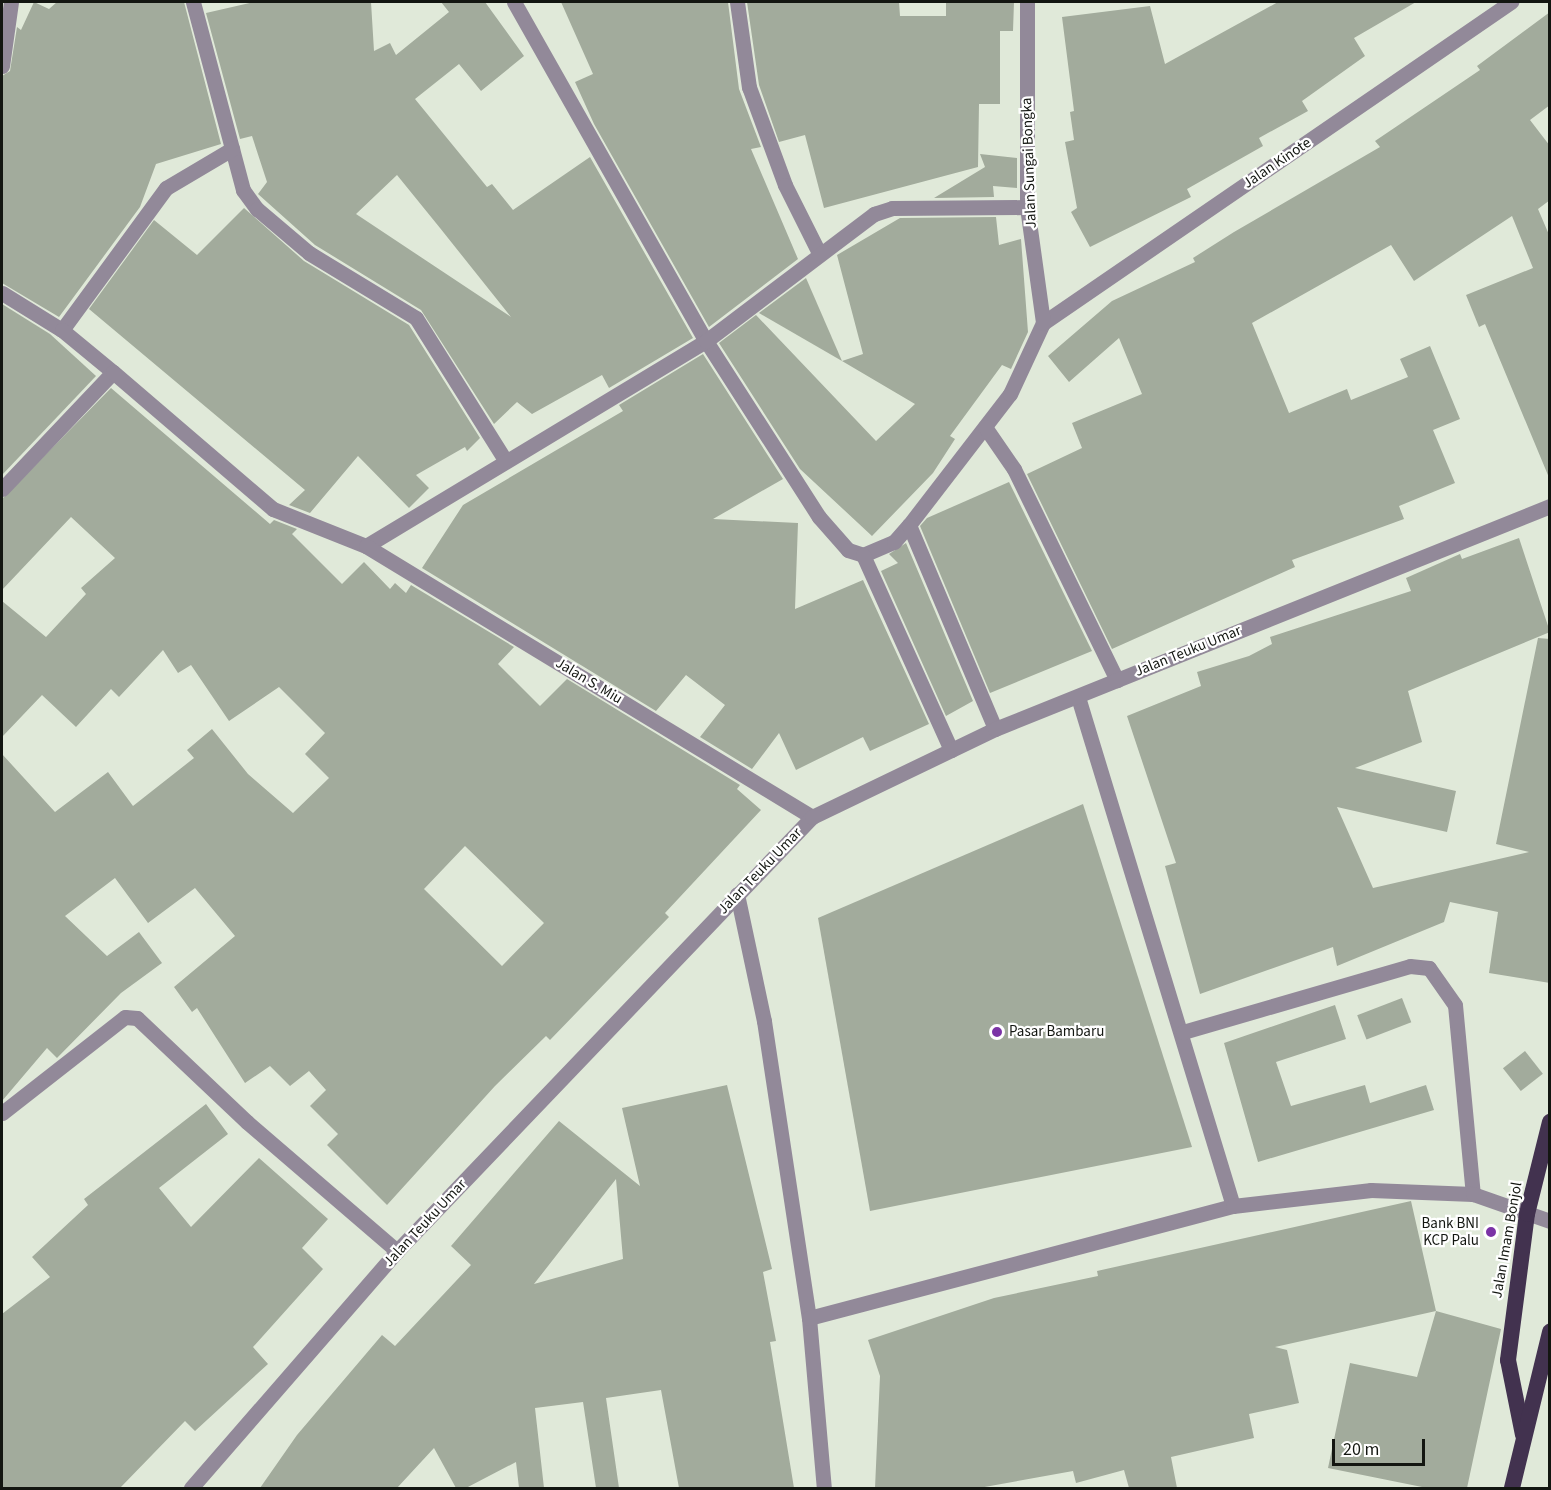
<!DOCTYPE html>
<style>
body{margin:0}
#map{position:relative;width:1551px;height:1490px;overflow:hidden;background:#e0e9d9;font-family:"Source Sans 3",sans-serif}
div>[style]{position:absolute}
.building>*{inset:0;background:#a2ab9c;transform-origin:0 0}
.minor>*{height:15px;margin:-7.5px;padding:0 7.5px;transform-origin:7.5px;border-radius:7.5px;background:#928999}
.trunk>*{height:16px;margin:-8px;padding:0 8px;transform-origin:8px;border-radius:8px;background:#42324f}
.dots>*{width:16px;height:16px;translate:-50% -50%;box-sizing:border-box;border:3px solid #fff;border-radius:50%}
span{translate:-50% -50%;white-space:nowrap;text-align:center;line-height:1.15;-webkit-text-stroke:4.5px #fff;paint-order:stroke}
.street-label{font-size:15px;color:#131611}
.poi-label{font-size:15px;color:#131611}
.left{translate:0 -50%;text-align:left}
.right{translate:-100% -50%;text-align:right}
.frame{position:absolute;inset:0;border:3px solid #131611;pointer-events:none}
.scale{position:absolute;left:1332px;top:1439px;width:93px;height:27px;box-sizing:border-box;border:3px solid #131611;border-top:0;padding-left:8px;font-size:18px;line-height:21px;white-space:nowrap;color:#131611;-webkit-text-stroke:4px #fff;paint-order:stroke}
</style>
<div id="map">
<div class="building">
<i style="clip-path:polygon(34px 2px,49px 9px,57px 2px,184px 2px,221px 144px,156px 164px,140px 207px,59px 317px,2px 283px,2px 76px,10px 71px,17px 27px,21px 30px)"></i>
<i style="clip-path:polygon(evenodd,254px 2px,371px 2px,374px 51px,390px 43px,396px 55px,449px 12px,441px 2px,485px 2px,524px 56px,481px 91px,459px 64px,415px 99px,487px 187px,492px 184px,513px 210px,590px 157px,693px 338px,609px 388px,602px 375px,532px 414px,517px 402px,494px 424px,421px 310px,315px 245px,258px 194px,267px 182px,252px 136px,240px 139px,206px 13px,254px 2px,397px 175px,440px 228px,511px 317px,356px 214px,397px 175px)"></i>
<i style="clip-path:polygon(561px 2px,728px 2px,739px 89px,761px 147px,751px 149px,798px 259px,709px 327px,594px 124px,575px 82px,593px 74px)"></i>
<i style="clip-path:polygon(747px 2px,899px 2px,900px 16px,946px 16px,946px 2px,1014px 2px,1013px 31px,1000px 31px,1000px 104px,979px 104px,978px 167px,824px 208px,805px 135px,779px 142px,759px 85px)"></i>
<i style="clip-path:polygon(1278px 2px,1416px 2px,1354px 38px,1365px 56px,1302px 101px,1308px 111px,1259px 138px,1263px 146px,1187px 189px,1191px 197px,1090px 247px,1071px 212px,1077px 208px,1065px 142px,1074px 140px,1070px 112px,1074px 111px,1062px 17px,1150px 6px,1165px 64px)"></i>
<i style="clip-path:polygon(1550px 12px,1550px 105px,1530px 120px,1550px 146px,1550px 200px,1538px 209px,1550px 237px,1550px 480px,1485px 324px,1479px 327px,1466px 295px,1533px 268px,1512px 216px,1414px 281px,1391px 245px,1252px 323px,1289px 413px,1347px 389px,1351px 400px,1408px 377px,1400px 359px,1430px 346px,1460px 419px,1433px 430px,1455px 483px,1399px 506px,1404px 519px,1292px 560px,1295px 567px,1112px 649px,1027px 474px,1082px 448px,1072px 423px,1142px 394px,1119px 338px,1069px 382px,1048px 356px,1112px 301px,1195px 262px,1193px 258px,1234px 232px,1380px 147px,1375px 141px,1480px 70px,1477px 66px)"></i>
<i style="clip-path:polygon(980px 154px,1017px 158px,1017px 188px,993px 186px,994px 197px,934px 198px,985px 167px)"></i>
<i style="clip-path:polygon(244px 208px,304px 261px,409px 325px,480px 438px,467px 451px,465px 447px,416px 475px,429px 488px,409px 508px,358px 456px,310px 513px,289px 505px,305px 490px,89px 309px,154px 220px,197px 255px)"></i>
<i style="clip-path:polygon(996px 217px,999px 245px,1021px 239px,1028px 332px,1011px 369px,1002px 365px,950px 436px,955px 439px,933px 473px,872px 536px,800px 469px,719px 343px,756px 315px,876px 441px,915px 404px,842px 361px,863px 354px,837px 255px,900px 218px)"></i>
<i style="clip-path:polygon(806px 278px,842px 361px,759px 313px)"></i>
<i style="clip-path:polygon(2px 304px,50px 334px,96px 376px,2px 475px)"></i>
<i style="clip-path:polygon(703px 354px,783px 479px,713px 519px,798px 523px,795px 609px,863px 580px,929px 724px,870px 751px,863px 737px,796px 770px,779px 733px,752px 769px,700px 737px,725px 705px,686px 675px,656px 711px,422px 568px,463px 505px,623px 411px,619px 405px)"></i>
<i style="clip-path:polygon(evenodd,111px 388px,270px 524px,274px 520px,297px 529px,292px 534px,342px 584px,364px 562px,390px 589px,395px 583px,406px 593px,411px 585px,514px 647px,498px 664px,540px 706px,567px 679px,740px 785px,737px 789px,761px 810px,665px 913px,669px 917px,550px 1040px,546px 1036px,495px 1086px,387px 1205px,327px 1145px,338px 1134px,310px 1106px,326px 1090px,309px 1071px,290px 1086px,270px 1066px,245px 1083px,197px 1008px,192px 1012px,174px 987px,235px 936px,195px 888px,148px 923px,115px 878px,65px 916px,107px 956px,139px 932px,162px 963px,121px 993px,57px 1058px,47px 1048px,2px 1101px,2px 754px,55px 812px,108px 772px,133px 806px,194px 758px,187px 750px,212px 729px,248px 774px,293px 813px,329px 778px,305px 754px,325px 733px,279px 687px,229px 721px,191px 665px,178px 673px,163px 650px,119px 697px,111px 689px,76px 727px,42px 695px,2px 737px,2px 601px,46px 637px,86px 594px,81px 588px,115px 558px,71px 517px,2px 590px,2px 499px,111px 388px,465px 846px,544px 923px,502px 966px,424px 889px,465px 846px)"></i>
<i style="clip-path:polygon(1009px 482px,1092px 651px,990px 693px,920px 526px,927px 518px)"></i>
<i style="clip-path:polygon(1519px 538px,1550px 632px,1408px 691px,1422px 742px,1355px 768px,1456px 791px,1447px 832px,1337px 807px,1373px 888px,1529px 852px,1496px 844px,1538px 638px,1550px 639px,1550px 983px,1489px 973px,1498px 912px,1450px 902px,1444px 922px,1337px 966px,1333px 947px,1200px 994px,1165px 866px,1176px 863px,1127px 716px,1201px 686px,1197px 672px,1249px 656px,1272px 644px,1270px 637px,1411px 591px,1406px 578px,1460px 554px,1462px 559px)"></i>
<i style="clip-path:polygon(906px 543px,973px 701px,946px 716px,881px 571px,898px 563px,889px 554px)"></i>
<i style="clip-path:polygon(1083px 804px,1192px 1147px,870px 1211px,818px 918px)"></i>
<i style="left:1402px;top:998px;width:26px;height:48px;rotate:69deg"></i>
<i style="clip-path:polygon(1335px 1005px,1346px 1039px,1276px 1062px,1291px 1106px,1365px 1085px,1370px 1103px,1426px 1085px,1434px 1110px,1258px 1162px,1224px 1043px)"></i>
<i style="left:1525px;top:1051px;width:29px;height:28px;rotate:52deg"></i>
<i style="clip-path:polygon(evenodd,727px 1085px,772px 1269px,763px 1272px,776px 1341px,770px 1342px,794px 1488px,679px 1488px,661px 1390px,606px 1398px,619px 1488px,596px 1488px,583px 1402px,535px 1408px,544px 1488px,519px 1488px,516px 1462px,466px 1488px,456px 1488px,434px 1448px,397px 1488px,260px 1488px,297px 1435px,382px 1335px,395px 1346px,471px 1265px,451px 1246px,559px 1121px,640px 1186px,622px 1108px,727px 1085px,616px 1179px,623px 1259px,534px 1284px,616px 1179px)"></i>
<i style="clip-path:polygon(206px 1104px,228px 1134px,159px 1188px,191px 1227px,259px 1158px,328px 1219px,302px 1248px,323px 1269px,253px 1347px,268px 1364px,195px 1431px,185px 1421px,120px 1488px,2px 1488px,2px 1314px,50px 1277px,32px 1257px,88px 1205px,84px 1199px)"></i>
<i style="clip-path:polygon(1411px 1201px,1436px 1311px,1275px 1347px,1287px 1350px,1299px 1403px,1249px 1414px,1254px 1438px,1171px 1457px,1177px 1488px,1129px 1488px,1124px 1470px,1076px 1483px,1073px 1471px,979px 1488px,875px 1488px,880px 1376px,868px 1340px,994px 1298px,1098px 1276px,1097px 1271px)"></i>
<i style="clip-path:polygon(1436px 1311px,1501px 1329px,1467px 1488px,1427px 1488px,1328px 1468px,1350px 1363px,1417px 1377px)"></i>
</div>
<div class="minor">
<i style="left:193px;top:2px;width:195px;rotate:75.1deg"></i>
<i style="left:243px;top:190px;width:24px;rotate:54deg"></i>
<i style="left:257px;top:209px;width:68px;rotate:40.2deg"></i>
<i style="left:309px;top:253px;width:125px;rotate:31.3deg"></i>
<i style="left:416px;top:318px;width:168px;rotate:57.9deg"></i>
<i style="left:514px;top:2px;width:390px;rotate:60.5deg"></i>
<i style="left:706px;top:341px;width:209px;rotate:57.3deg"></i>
<i style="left:819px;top:517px;width:44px;rotate:48.7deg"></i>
<i style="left:848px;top:550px;width:16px;rotate:18deg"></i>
<i style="left:863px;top:555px;width:34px;rotate:-23deg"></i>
<i style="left:894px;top:542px;width:23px;rotate:-49deg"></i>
<i style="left:909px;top:525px;width:165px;rotate:-52.4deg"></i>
<i style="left:1010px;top:394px;width:78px;rotate:-65.1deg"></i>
<i style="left:1043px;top:323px;width:568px;rotate:-34.45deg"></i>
<i style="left:737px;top:2px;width:86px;rotate:82deg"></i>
<i style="left:749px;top:87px;width:104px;rotate:69.8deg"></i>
<i style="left:785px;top:185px;width:76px;rotate:63.4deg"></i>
<i style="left:1027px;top:2px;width:205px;rotate:90deg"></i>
<i style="left:1027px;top:207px;width:117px;rotate:82.1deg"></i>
<i style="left:2px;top:66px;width:65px;rotate:-82deg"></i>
<i style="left:2px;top:293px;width:70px;rotate:31.7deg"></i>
<i style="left:62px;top:330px;width:176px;rotate:-53.8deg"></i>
<i style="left:166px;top:188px;width:77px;rotate:-30.6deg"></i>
<i style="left:62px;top:330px;width:66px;rotate:39.5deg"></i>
<i style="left:985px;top:427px;width:51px;rotate:55.4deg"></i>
<i style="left:1014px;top:469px;width:235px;rotate:64deg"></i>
<i style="left:2px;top:489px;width:161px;rotate:-46.5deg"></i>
<i style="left:113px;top:372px;width:211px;rotate:40.6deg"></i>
<i style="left:273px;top:509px;width:100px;rotate:21.7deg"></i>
<i style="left:366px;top:546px;width:397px;rotate:-31.1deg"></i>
<i style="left:706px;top:341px;width:211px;rotate:-37.1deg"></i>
<i style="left:874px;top:214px;width:19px;rotate:-18deg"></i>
<i style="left:892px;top:208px;width:135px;rotate:-0.4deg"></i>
<i style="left:909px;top:525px;width:221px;rotate:67.1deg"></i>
<i style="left:366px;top:546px;width:522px;rotate:31.28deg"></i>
<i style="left:863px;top:555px;width:214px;rotate:65.7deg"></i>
<i style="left:1078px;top:697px;width:532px;rotate:73.06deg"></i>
<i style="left:737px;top:894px;width:130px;rotate:78deg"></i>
<i style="left:764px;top:1021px;width:300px;rotate:81.4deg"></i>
<i style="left:809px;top:1318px;width:171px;rotate:85deg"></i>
<i style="left:1183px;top:1032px;width:236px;rotate:-16.2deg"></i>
<i style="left:1410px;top:966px;width:19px;rotate:6deg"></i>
<i style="left:1429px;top:968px;width:45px;rotate:54.9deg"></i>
<i style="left:1455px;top:1005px;width:190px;rotate:84.6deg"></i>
<i style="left:2px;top:1113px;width:156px;rotate:-38deg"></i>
<i style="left:125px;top:1017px;width:12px;rotate:5deg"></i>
<i style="left:137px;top:1018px;width:151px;rotate:43.4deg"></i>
<i style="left:247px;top:1122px;width:198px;rotate:40.7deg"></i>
<i style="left:809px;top:1318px;width:439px;rotate:-14.8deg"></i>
<i style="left:1233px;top:1206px;width:139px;rotate:-6.6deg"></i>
<i style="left:1371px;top:1190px;width:102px;rotate:2.2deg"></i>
<i style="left:1473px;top:1194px;width:82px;rotate:19.3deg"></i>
<i style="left:191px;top:1488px;width:314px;rotate:-49deg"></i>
<i style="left:397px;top:1251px;width:600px;rotate:-46.28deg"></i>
<i style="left:812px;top:817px;width:203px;rotate:-25.7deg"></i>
<i style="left:995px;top:729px;width:598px;rotate:-21.89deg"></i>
</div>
<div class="trunk">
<i style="left:1523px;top:1435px;width:76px;rotate:-101.3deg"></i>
<i style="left:1508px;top:1360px;width:147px;rotate:-82.6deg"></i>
<i style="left:1527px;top:1214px;width:95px;rotate:-76deg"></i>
<i style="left:1512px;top:1488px;width:161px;rotate:-76.3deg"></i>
</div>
<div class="dots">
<i style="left:997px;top:1032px;background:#7b33a6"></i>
<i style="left:1491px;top:1232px;background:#7b33a6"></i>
</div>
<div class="street-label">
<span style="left:1029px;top:163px;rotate:-92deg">Jalan Sungai Bongka</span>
<span style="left:1277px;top:163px;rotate:-34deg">Jalan Kinote</span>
<span style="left:1188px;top:651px;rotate:-22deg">Jalan Teuku Umar</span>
<span style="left:589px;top:681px;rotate:31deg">Jalan S. Miu</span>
<span style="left:760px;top:871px;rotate:-46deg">Jalan Teuku Umar</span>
<span style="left:425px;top:1223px;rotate:-47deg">Jalan Teuku Umar</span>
<span style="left:1507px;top:1240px;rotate:-80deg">Jalan Imam Bonjol</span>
</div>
<div class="poi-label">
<span class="left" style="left:1009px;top:1032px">Pasar Bambaru</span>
<span class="right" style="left:1479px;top:1232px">Bank BNI<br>KCP Palu</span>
</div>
<div class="frame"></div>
<div class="scale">20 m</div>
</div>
